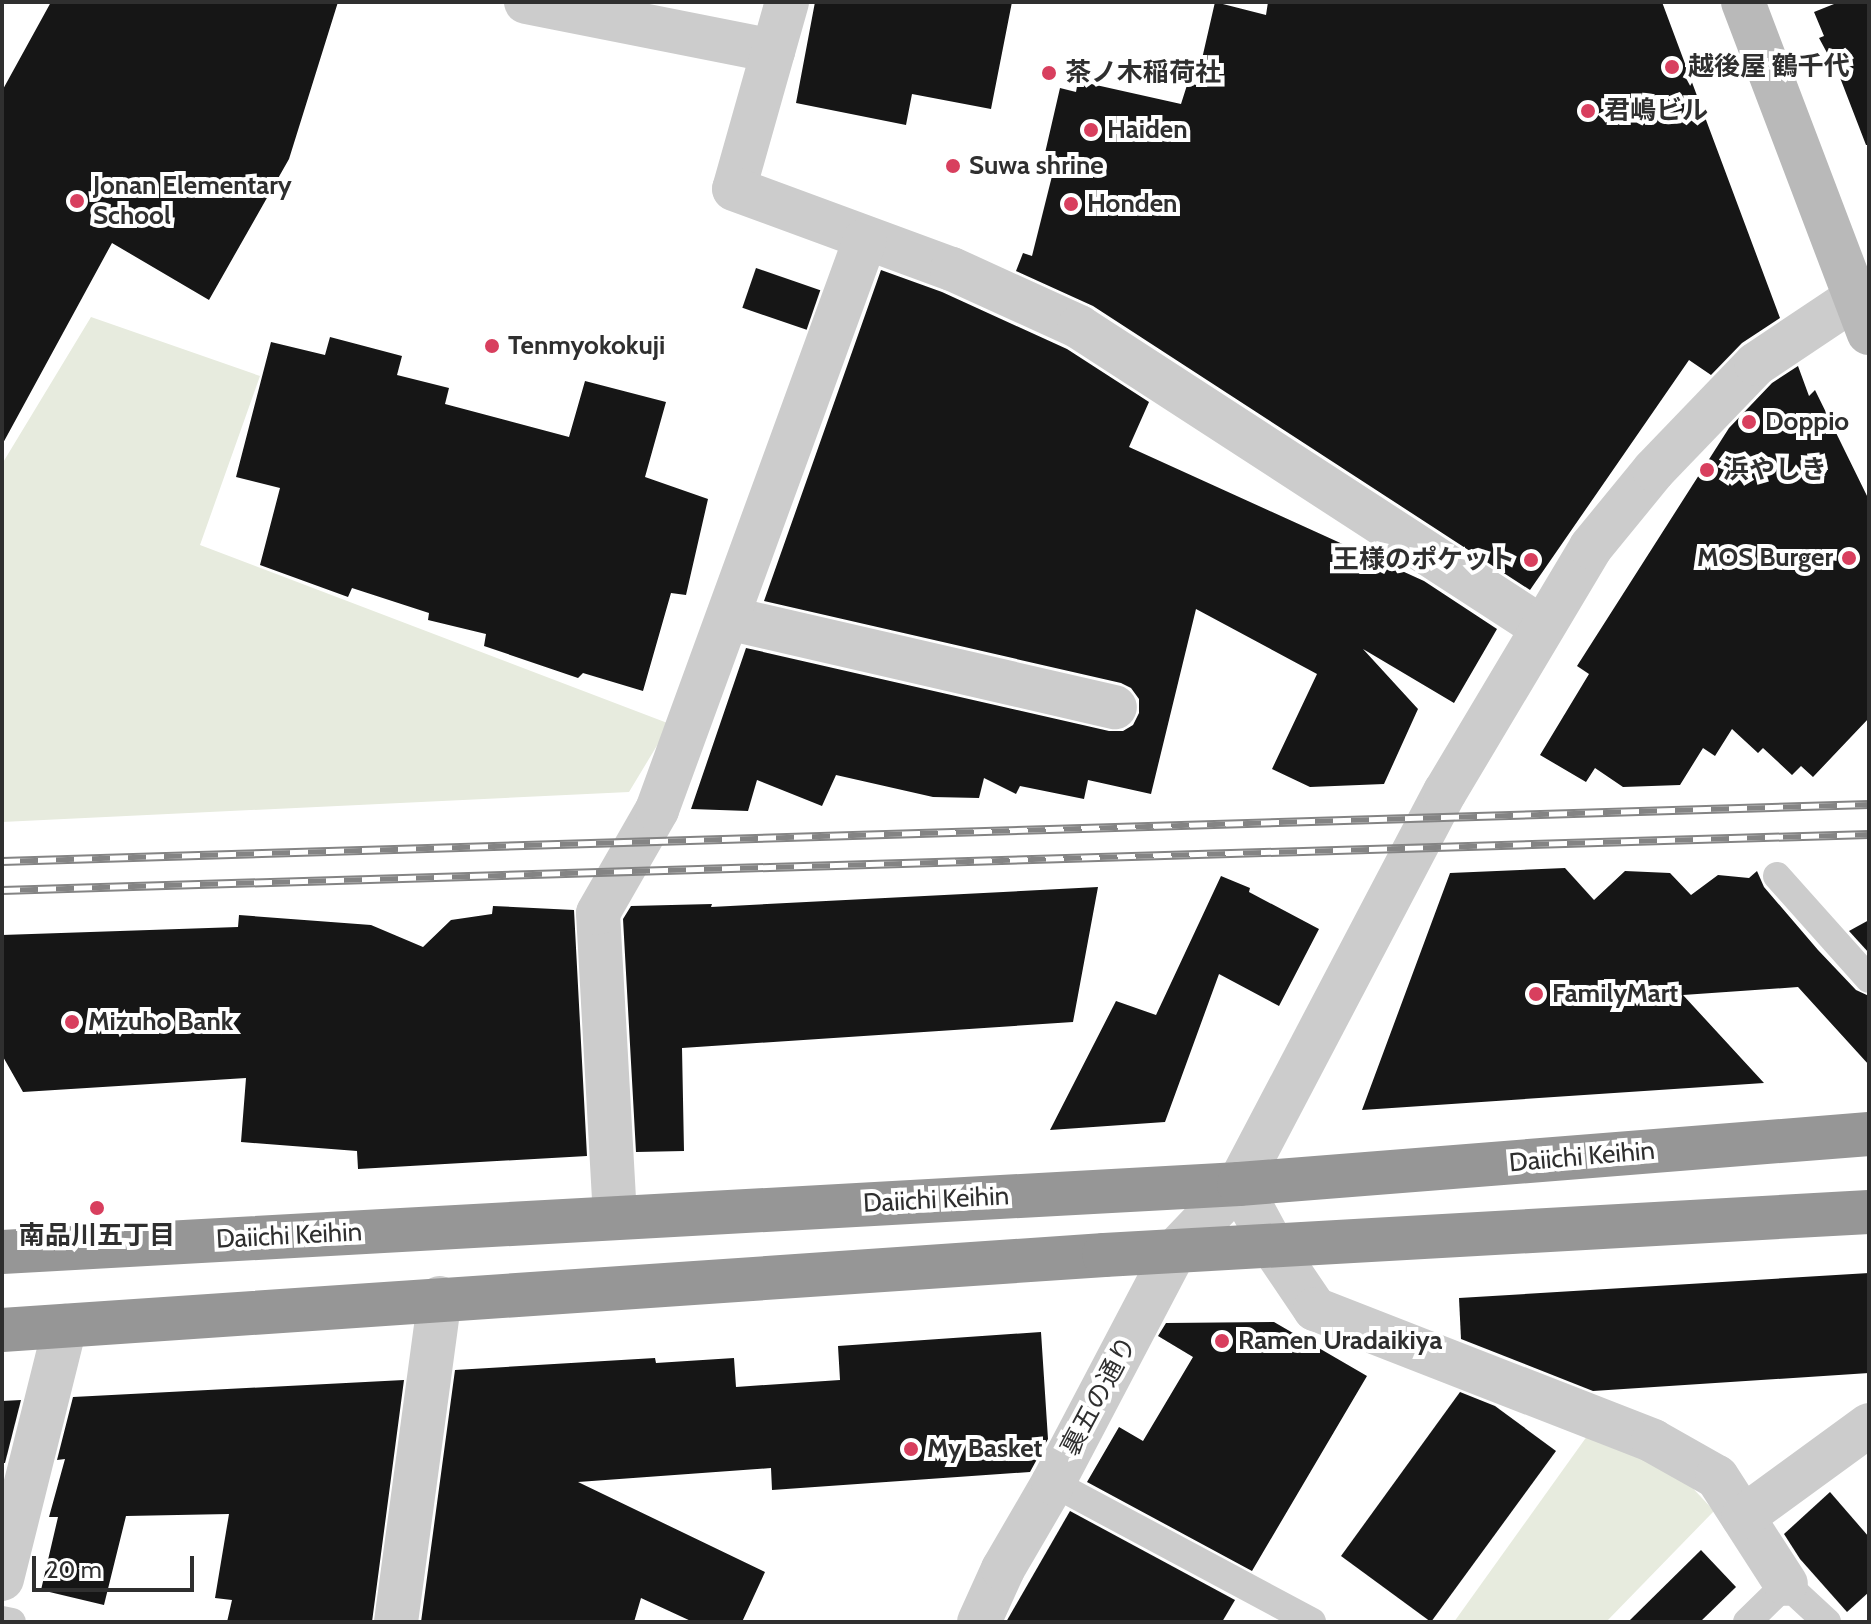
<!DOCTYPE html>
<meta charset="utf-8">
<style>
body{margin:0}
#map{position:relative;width:1871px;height:1624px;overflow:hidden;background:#fff;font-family:Cabin,"Noto Sans JP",sans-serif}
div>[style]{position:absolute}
.green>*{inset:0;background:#e7ebde}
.building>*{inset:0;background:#161616;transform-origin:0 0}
.lane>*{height:28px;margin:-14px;padding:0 14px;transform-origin:14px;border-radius:14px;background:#ccc}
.street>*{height:44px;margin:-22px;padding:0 22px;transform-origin:22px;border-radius:22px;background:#ccc}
.secondary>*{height:44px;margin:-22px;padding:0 22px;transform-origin:22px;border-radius:22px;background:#b9b9b9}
.highway>*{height:44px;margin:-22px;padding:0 22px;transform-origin:22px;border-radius:22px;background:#969696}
.rail>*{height:9px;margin-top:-4.5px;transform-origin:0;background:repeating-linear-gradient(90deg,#fff 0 18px,#848484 0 36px);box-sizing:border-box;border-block:2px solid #848484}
.dots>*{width:22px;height:22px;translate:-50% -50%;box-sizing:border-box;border:4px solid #fff;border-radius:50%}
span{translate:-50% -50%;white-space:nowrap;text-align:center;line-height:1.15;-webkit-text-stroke:8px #fff;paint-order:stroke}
.poi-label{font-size:26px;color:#2f2f2f;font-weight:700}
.left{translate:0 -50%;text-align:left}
.right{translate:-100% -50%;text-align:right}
.street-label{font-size:26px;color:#2f2f2f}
.frame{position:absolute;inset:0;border:4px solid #2f2f2f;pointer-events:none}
.scale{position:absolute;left:32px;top:1556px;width:162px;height:36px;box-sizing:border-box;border:4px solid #2f2f2f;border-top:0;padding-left:10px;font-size:24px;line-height:28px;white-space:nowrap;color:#2f2f2f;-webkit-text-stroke:6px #fff;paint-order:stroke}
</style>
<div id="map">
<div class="green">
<i style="clip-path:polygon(91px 317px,260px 376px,200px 545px,670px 724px,629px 792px,2px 822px,2px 464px)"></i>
<i style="clip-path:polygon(1590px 1432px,1676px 1470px,1714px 1511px,1606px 1622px,1454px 1622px)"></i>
</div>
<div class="building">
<i style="clip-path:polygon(51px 2px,338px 2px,289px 159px,209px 300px,112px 243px,2px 445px,2px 91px)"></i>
<i style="clip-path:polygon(815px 2px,1012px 2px,991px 109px,912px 94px,906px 125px,796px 103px)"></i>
<i style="clip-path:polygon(1215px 2px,1266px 15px,1268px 2px,1662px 2px,1780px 318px,1742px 343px,1711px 375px,1689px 360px,1530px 590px,1093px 306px,1016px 271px,1023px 253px,1032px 256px,1057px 156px,1045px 153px,1060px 88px,1076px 92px,1078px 81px,1181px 104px,1188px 82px,1196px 85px)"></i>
<i style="clip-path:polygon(1839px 2px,1869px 2px,1869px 145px,1866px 145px,1839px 75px,1819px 38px,1824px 36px,1814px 12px)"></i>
<i style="left:756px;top:268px;width:68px;height:42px;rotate:19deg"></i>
<i style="clip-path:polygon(881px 270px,942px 292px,1067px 349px,1149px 402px,1129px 447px,1424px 581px,1497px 629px,1454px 703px,1363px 649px,1418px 709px,1384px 784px,1310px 787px,1272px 769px,1317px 674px,1196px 609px,1151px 794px,1088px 780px,1084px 799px,1020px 786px,1016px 794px,984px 778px,979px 798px,933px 797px,836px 775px,822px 806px,757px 780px,748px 811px,691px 809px,746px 648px,1109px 731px,1123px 731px,1133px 725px,1139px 713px,1139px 699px,1131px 688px,1121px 683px,764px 601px)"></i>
<i style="clip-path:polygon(330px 337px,402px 356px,397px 375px,449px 388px,445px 404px,569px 437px,585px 381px,666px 402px,645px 477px,708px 499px,686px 595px,671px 593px,643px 691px,583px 673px,578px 678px,484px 646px,486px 634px,428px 620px,429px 613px,352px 588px,348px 597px,260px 565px,280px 488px,236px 477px,271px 342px,325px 355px)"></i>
<i style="clip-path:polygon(1798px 366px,1809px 396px,1815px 390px,1869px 500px,1869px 718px,1813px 777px,1801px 766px,1792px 775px,1763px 748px,1758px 753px,1732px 729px,1715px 756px,1703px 748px,1680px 785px,1623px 787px,1595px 768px,1586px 782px,1540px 755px,1589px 674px,1577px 666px,1729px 428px,1772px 383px)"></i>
<i style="clip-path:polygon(1565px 868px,1594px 900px,1625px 871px,1670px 873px,1691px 895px,1718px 875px,1749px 878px,1757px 871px,1764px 887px,1818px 950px,1856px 990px,1869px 996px,1869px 1065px,1798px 987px,1683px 995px,1764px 1083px,1362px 1110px,1450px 873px)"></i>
<i style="clip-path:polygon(1221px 876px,1250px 888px,1249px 892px,1319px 929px,1279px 1006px,1219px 974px,1165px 1122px,1050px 1130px,1116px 1001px,1156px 1015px)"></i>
<i style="clip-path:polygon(1098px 887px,1073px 1022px,682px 1048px,684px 1151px,636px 1152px,623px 919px,631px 906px,712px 904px,711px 907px)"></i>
<i style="clip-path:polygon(493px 906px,574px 910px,587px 1156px,358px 1169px,357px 1151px,241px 1142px,246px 1078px,23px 1092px,2px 1055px,2px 935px,238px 927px,239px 915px,371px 925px,423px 947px,451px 920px,492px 914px)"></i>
<i style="clip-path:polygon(1869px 920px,1869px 953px,1849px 931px)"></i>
<i style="clip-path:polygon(1869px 1273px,1869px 1373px,1593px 1391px,1461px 1339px,1459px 1298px)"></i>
<i style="clip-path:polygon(1274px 1322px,1367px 1376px,1252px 1571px,1087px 1482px,1119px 1427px,1143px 1441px,1193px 1357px,1158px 1336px,1166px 1323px)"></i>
<i style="clip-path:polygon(1041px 1332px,1048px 1439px,1030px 1472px,772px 1490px,771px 1468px,578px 1482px,765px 1572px,742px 1622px,693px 1622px,641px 1598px,634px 1622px,421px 1622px,455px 1370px,655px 1358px,656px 1363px,734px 1358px,736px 1387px,840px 1380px,838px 1346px)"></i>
<i style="clip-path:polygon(404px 1380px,372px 1622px,227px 1622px,232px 1600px,215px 1598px,229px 1514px,126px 1516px,104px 1605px,41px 1590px,58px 1517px,49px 1517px,65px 1459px,57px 1460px,73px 1397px)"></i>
<i style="clip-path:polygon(1460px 1392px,1495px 1406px,1556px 1451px,1431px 1622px,1341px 1556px)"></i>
<i style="clip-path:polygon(21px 1400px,5px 1463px,2px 1463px,2px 1401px)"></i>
<i style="clip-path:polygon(1830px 1492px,1869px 1537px,1869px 1592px,1847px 1612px,1800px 1559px,1784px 1534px)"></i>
<i style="clip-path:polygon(1070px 1511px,1235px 1600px,1222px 1622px,1006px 1622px)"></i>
<i style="clip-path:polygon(1701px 1550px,1736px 1587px,1700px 1622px,1628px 1622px)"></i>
</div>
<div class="lane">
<i style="left:1777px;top:876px;width:138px;rotate:48.2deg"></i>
<i style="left:1053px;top:1483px;width:294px;rotate:28.2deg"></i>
<i style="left:2px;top:1620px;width:10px;rotate:11deg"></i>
<i style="left:1747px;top:1622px;width:54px;rotate:-44.3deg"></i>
<i style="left:1786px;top:1584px;width:56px;rotate:42.8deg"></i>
</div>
<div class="street">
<i style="left:526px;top:2px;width:252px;rotate:11.2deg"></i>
<i style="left:787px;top:2px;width:194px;rotate:105.8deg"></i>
<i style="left:734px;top:189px;width:232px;rotate:20.2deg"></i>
<i style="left:952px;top:269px;width:140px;rotate:24.5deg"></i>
<i style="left:1079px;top:327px;width:551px;rotate:33deg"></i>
<i style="left:728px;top:618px;width:397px;rotate:13deg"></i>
<i style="left:1239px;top:1184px;width:72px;rotate:61.6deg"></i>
<i style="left:1273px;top:1247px;width:75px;rotate:55.9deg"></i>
<i style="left:1315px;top:1309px;width:363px;rotate:21.3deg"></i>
<i style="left:1653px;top:1441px;width:73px;rotate:29.4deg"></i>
<i style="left:1717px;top:1477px;width:127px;rotate:57.2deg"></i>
<i style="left:615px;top:1217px;width:304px;rotate:-93.2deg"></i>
<i style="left:598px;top:913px;width:119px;rotate:-60.2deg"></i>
<i style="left:657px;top:810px;width:607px;rotate:-69.95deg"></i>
<i style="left:1743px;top:1517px;width:156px;rotate:-36.1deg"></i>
<i style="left:2px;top:1579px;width:261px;rotate:-76deg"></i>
<i style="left:396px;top:1622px;width:327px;rotate:-82.3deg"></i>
<i style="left:979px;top:1622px;width:58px;rotate:-65.6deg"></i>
<i style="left:1003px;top:1569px;width:99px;rotate:-59.8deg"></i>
<i style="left:1053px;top:1483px;width:262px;rotate:-62.3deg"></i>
<i style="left:1175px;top:1251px;width:93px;rotate:-46.3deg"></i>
<i style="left:1239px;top:1184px;width:443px;rotate:-62.3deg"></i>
<i style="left:1445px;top:792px;width:285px;rotate:-59.2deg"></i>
<i style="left:1591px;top:547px;width:99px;rotate:-50.7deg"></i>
<i style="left:1654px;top:470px;width:147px;rotate:-46.1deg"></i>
<i style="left:1756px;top:364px;width:117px;rotate:-33.8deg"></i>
</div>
<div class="secondary">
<i style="left:1743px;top:2px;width:354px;rotate:69.2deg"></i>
</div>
<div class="highway">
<i style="left:2px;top:1252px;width:1239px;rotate:-3.15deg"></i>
<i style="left:1239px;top:1184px;width:632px;rotate:-4.54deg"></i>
<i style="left:2px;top:1330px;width:1105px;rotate:-3.89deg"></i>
<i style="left:1104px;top:1255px;width:766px;rotate:-3.22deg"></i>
</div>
<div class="rail">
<i style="left:2px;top:861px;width:1868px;rotate:-1.75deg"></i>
<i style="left:2px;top:890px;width:1868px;rotate:-1.72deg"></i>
</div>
<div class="dots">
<i style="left:1672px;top:67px;background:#d83f5e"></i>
<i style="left:1049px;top:73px;background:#d83f5e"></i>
<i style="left:1588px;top:111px;background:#d83f5e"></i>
<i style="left:1091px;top:130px;background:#d83f5e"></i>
<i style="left:953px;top:166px;background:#d83f5e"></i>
<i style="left:77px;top:201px;background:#d83f5e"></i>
<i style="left:1071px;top:204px;background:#d83f5e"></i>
<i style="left:492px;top:346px;background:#d83f5e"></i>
<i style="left:1749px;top:422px;background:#d83f5e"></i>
<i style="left:1707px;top:470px;background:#d83f5e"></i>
<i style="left:1849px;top:558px;background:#d83f5e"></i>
<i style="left:1531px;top:560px;background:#d83f5e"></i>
<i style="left:1536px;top:994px;background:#d83f5e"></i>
<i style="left:72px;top:1022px;background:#d83f5e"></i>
<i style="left:97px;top:1208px;background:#d83f5e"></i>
<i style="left:1222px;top:1341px;background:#d83f5e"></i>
<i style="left:911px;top:1449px;background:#d83f5e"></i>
</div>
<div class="poi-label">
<span class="left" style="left:1688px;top:67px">越後屋 鶴千代</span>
<span class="left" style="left:1065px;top:73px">茶ノ木稲荷社</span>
<span class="left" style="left:1604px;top:111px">君嶋ビル</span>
<span class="left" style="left:1107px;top:130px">Haiden</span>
<span class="left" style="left:969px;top:166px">Suwa shrine</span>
<span class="left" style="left:93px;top:201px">Jonan Elementary<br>School</span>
<span class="left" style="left:1087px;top:204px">Honden</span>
<span class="left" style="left:508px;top:346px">Tenmyokokuji</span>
<span class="left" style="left:1765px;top:422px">Doppio</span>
<span class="left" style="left:1723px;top:470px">浜やしき</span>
<span class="right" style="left:1833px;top:558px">MOS Burger</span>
<span class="right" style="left:1515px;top:560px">王様のポケット</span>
<span class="left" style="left:1552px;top:994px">FamilyMart</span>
<span class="left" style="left:88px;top:1022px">Mizuho Bank</span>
<span style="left:97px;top:1236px">南品川五丁目</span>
<span class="left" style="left:1238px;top:1341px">Ramen Uradaikiya</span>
<span class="left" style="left:927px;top:1449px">My Basket</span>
</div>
<div class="street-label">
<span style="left:1582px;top:1157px;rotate:-5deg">Daiichi Keihin</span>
<span style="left:936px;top:1200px;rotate:-3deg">Daiichi Keihin</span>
<span style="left:289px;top:1236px;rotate:-3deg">Daiichi Keihin</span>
<span style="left:1099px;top:1396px;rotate:-62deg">裏五の通り</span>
</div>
<div class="frame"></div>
<div class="scale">20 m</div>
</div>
